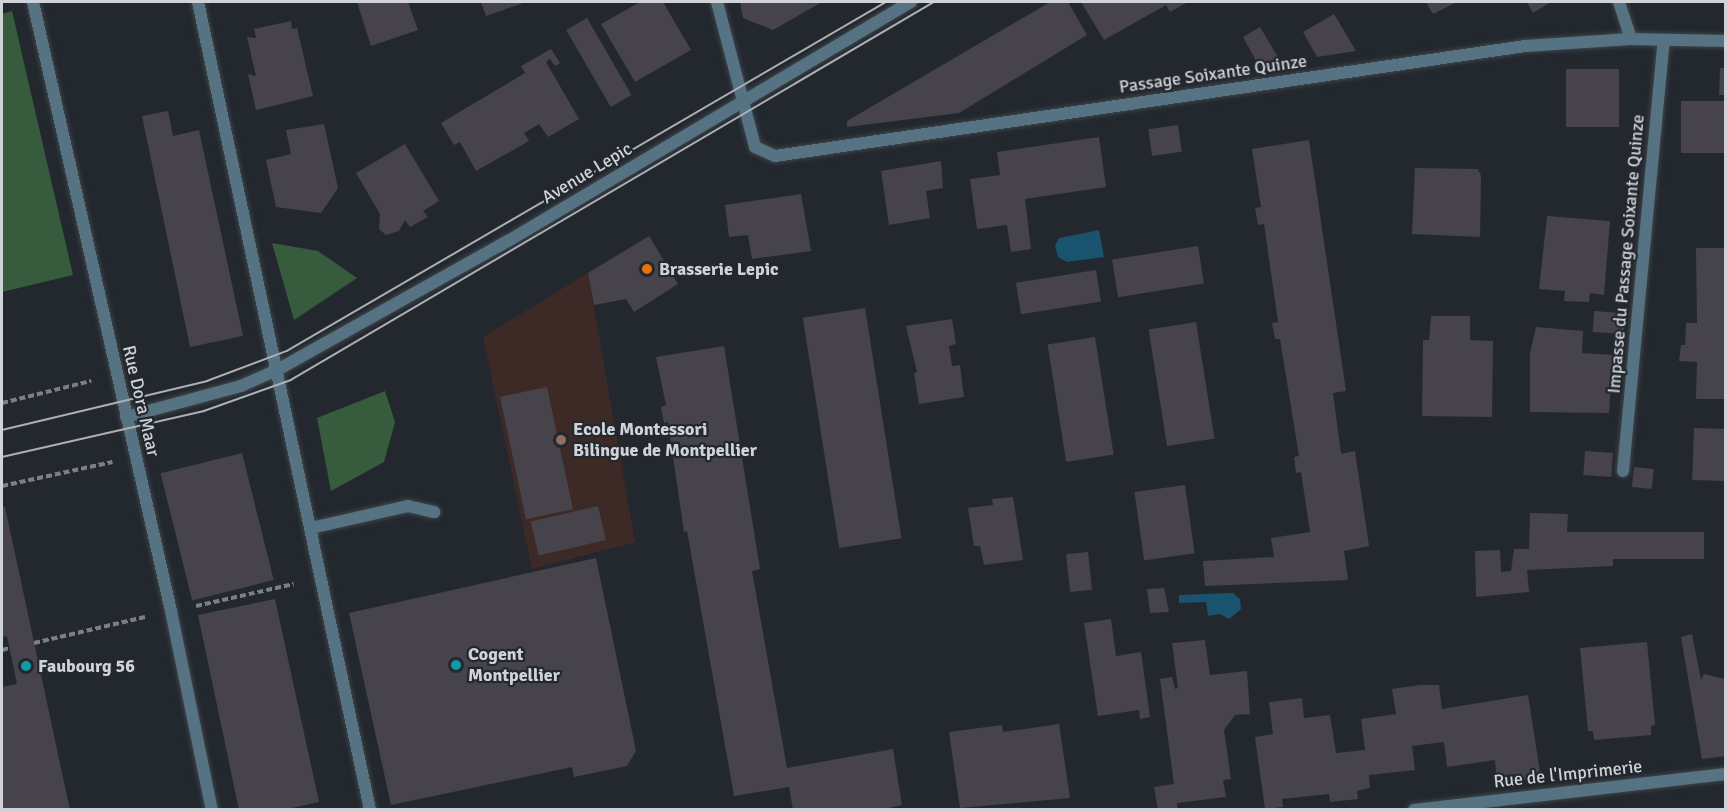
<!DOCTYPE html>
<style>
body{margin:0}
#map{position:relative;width:1727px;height:811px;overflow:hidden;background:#23282f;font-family:Signika,sans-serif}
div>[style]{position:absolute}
.education>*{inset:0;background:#3d2a27}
.green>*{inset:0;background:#365b3d}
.water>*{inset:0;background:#19536e}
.building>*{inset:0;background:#46434b;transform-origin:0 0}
.path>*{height:4px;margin-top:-2px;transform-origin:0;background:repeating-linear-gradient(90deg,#7c8086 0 6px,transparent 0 9px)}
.roads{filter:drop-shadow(0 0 2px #3f434a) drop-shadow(0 0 2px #3f434a)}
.service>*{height:12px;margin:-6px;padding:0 6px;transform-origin:6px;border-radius:6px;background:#557382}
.pedestrian>*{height:12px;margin:-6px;padding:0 6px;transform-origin:6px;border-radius:6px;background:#557382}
.minor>*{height:12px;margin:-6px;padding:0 6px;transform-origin:6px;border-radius:6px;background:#557382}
.tram>*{height:1.5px;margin:-0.75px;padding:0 0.75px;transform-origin:0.75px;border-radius:0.75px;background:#acb0b5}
.dots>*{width:16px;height:16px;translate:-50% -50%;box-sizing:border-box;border:3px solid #23282f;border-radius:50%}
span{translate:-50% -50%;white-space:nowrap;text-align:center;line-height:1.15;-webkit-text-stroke:4.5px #23282f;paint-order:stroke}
.street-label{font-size:18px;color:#cfd3d7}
.poi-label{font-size:18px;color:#cfd3d7;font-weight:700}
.left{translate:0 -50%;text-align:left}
.frame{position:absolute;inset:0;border:3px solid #cfd3d7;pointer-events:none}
</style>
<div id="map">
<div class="education">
<i style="clip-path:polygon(588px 273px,635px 542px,532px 569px,483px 337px)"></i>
</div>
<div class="green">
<i style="clip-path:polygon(12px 11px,73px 275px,2px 292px,2px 14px)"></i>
<i style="clip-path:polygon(272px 243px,318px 251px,357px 278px,294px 320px)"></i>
<i style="clip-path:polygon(385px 391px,395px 422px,384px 462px,331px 491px,317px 418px)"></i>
</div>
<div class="water">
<i style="clip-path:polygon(1099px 230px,1104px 257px,1067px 262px,1058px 257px,1055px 246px,1059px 238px)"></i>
<i style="clip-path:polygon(1233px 593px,1240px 599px,1241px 609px,1229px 619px,1220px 614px,1208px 616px,1206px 602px,1179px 603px,1179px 595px)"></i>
</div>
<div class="building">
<i style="clip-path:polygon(357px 2px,408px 2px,418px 30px,371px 46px)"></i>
<i style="clip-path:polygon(481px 2px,526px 2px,486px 16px)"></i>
<i style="clip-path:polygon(640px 2px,663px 2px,691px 50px,635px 82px,601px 24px)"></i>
<i style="clip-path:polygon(740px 2px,822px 2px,773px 30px,743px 18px)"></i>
<i style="clip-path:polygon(1050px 2px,1068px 2px,1087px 35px,959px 113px,847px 127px,847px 121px)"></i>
<i style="clip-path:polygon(1081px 2px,1188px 2px,1170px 12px,1166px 5px,1104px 40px)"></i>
<i style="clip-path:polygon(1426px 2px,1457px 2px,1433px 14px)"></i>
<i style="clip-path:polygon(1527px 2px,1551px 2px,1533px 13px)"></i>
<i style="clip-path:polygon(1334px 14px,1356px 51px,1317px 57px,1303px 32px)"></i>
<i style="left:587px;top:18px;width:89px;height:24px;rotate:60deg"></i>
<i style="clip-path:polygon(291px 21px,292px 29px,297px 28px,313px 96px,256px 110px,248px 74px,256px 76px,247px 37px,256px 38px,254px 29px)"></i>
<i style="clip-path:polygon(1260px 27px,1281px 62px,1259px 66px,1243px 37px)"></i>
<i style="clip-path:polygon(551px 49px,560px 63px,555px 66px,550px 59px,546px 62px,579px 119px,548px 137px,539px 124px,524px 133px,529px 141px,476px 171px,460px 142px,454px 145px,441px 123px,525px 73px,521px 66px)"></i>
<i style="clip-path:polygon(1720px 68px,1726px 68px,1726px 95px,1719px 95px)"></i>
<i style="left:1566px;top:69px;width:53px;height:58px"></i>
<i style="left:1681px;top:101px;width:45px;height:52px"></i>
<i style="clip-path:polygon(168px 111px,173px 136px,199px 130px,243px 336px,190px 347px,142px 116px)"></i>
<i style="clip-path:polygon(324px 124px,338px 188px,321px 213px,276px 207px,266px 160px,291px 154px,286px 130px)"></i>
<i style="left:1178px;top:125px;width:27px;height:30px;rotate:82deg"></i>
<i style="clip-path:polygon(1099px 137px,1106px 187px,1025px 199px,1031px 249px,1011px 252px,1007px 225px,977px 229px,970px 179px,1000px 175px,997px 152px)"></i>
<i style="clip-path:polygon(1309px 140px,1346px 391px,1333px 393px,1341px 454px,1355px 451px,1369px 546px,1344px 551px,1348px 580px,1205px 586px,1203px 561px,1274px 557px,1271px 538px,1310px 532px,1301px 472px,1296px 473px,1294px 457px,1299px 456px,1280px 339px,1275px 339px,1272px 323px,1278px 322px,1264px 224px,1258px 225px,1255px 208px,1261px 207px,1252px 149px)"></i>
<i style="clip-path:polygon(405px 144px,439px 201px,423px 211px,428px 217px,410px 227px,405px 220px,399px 231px,386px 235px,379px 229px,380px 214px,356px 173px)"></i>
<i style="clip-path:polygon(941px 161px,943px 188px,926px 191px,930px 218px,889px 225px,881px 171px)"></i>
<i style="clip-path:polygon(1415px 168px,1478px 169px,1481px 176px,1480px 237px,1412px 234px)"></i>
<i style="clip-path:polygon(801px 194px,811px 251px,752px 259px,748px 235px,729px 237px,725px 205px)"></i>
<i style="clip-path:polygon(1547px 216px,1610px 221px,1604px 295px,1590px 293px,1589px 302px,1564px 301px,1565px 291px,1539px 289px)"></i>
<i style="clip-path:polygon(649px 236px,678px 284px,634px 312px,626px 299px,594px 305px,588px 273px)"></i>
<i style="left:1198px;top:246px;width:38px;height:87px;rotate:81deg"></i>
<i style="clip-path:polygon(1696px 248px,1726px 248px,1726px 399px,1696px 399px,1697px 362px,1679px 361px,1681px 345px,1685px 345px,1686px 323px,1697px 323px)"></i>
<i style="left:1096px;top:270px;width:32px;height:81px;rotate:81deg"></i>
<i style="left:865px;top:308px;width:233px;height:63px;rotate:81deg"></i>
<i style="left:1594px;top:311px;width:31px;height:21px;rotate:4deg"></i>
<i style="clip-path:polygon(1431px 316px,1470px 316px,1470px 340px,1493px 341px,1492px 417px,1422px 416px,1423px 340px,1429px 340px)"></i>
<i style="clip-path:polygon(952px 319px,956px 344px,949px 346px,952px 366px,960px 365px,964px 397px,919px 404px,914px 373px,917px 372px,906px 326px)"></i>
<i style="left:1196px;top:322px;width:118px;height:48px;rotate:81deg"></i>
<i style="clip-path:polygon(1536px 327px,1583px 331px,1582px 353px,1613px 355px,1609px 413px,1530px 412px,1530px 353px)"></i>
<i style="left:1095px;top:337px;width:119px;height:48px;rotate:81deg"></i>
<i style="clip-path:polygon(724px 346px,760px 569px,752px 571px,787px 768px,893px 749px,902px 805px,879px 810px,793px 810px,789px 787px,734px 796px,687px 531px,684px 532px,668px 422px,664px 423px,661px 407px,666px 405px,656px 357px)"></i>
<i style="left:547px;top:387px;width:125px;height:48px;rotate:78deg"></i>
<i style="left:1694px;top:428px;width:32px;height:52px;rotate:2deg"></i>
<i style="left:1585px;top:451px;width:28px;height:24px;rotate:4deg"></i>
<i style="left:242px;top:453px;width:131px;height:84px;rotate:76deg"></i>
<i style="left:1634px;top:467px;width:20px;height:20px;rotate:6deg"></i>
<i style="left:1185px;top:485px;width:69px;height:51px;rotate:82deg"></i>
<i style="clip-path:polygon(1013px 497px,1023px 560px,984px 565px,980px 546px,974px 546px,968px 508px,993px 505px,992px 499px)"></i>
<i style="left:598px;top:506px;width:35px;height:69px;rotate:77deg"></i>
<i style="clip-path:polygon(2px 507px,5px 507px,70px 810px,2px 810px,2px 687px,17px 684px,7px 636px,2px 637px)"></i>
<i style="clip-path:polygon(1530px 513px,1568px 514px,1567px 532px,1704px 532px,1704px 559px,1613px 559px,1613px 566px,1527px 570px,1529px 592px,1476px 597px,1475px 551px,1500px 550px,1501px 572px,1511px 571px,1514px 549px,1529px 549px)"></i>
<i style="left:1088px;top:552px;width:38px;height:22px;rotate:84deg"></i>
<i style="clip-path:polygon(596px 558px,636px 751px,627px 766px,574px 777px,572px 767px,391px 805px,349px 613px)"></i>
<i style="clip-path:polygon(1164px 588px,1169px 612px,1150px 613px,1147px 589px)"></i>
<i style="clip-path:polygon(275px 599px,319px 802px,283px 810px,239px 810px,198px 615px)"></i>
<i style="clip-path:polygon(1111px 619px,1116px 656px,1141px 652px,1150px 717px,1140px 719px,1139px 710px,1098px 716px,1084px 623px)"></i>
<i style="clip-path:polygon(1692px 634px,1701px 680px,1704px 674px,1724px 679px,1726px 756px,1702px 759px,1681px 637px)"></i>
<i style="clip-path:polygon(1205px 640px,1210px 675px,1247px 671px,1250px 714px,1235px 715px,1224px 730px,1231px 779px,1223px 780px,1226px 797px,1177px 803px,1178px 810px,1158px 810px,1154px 787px,1174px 784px,1160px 679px,1172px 677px,1175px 689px,1178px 688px,1172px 643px)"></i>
<i style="clip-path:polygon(1647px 642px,1655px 725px,1651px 726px,1651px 735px,1594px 740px,1593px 731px,1588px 731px,1580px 648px)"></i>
<i style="clip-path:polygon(1420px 685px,1439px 685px,1442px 709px,1528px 695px,1541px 778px,1497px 783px,1495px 760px,1447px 767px,1444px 742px,1412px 746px,1415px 770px,1369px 775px,1370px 788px,1357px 791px,1358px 799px,1330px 802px,1329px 794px,1282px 799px,1283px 807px,1265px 809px,1255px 737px,1273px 734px,1269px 702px,1302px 698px,1304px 718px,1330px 715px,1336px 753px,1365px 750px,1361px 719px,1396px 714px,1392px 689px)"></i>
<i style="clip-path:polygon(1059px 724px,1070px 798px,960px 808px,949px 732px,1002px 725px,1003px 732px)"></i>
</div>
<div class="path">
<i style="left:2px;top:403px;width:92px;rotate:-13.9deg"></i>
<i style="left:2px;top:486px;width:113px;rotate:-12.3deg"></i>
<i style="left:196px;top:606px;width:100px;rotate:-12.7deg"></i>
<i style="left:34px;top:643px;width:114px;rotate:-13.2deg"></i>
<i style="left:2px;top:650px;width:7px;rotate:-16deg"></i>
</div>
<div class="roads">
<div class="service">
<i style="left:311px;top:528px;width:99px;rotate:-12.8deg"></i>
<i style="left:408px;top:506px;width:27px;rotate:13deg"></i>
</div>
<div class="pedestrian">
<i style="left:126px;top:417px;width:119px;rotate:-15.1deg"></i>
<i style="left:241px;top:386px;width:39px;rotate:-24deg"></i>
</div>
<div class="minor">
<i style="left:33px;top:2px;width:624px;rotate:77.23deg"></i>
<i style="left:171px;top:611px;width:203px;rotate:78.4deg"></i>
<i style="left:198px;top:2px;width:826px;rotate:77.98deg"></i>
<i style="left:717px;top:2px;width:150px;rotate:75.3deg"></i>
<i style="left:755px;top:147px;width:22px;rotate:24deg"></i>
<i style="left:775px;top:156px;width:758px;rotate:-8.34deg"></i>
<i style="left:1525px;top:46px;width:106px;rotate:-3.8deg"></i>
<i style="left:1631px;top:39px;width:95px;rotate:1.2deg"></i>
<i style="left:1619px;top:2px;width:39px;rotate:72deg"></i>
<i style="left:277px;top:370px;width:265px;rotate:-29.2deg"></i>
<i style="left:508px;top:241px;width:469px;rotate:-30.7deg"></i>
<i style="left:1623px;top:471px;width:432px;rotate:-84.6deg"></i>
<i style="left:1414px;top:810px;width:314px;rotate:-6.6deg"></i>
</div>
</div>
<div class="tram">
<i style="left:2px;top:430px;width:211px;rotate:-13.4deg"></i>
<i style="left:207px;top:381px;width:85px;rotate:-20.6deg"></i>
<i style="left:287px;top:351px;width:693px;rotate:-30.23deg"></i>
<i style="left:2px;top:457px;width:207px;rotate:-12.8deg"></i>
<i style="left:204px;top:411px;width:92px;rotate:-19.6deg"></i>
<i style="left:291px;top:380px;width:746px;rotate:-30.45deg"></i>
</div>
<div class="dots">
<i style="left:647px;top:269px;background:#e8710a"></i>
<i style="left:561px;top:440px;background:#8d6e63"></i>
<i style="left:456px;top:665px;background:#0f9aa8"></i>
<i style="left:26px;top:666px;background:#0f9aa8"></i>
</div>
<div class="street-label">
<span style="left:1213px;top:74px;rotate:-8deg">Passage Soixante Quinze</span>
<span style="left:587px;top:173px;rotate:-31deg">Avenue Lepic</span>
<span style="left:1626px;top:254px;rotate:-85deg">Impasse du Passage Soixante Quinze</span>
<span style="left:141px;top:401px;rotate:77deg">Rue Dora Maar</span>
<span style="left:1568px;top:774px;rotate:-6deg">Rue de l'Imprimerie</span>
</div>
<div class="poi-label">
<span class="left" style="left:659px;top:269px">Brasserie Lepic</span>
<span class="left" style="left:573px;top:440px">Ecole Montessori<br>Bilingue de Montpellier</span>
<span class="left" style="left:468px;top:665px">Cogent<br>Montpellier</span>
<span class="left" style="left:38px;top:666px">Faubourg 56</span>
</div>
<div class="frame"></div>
</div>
